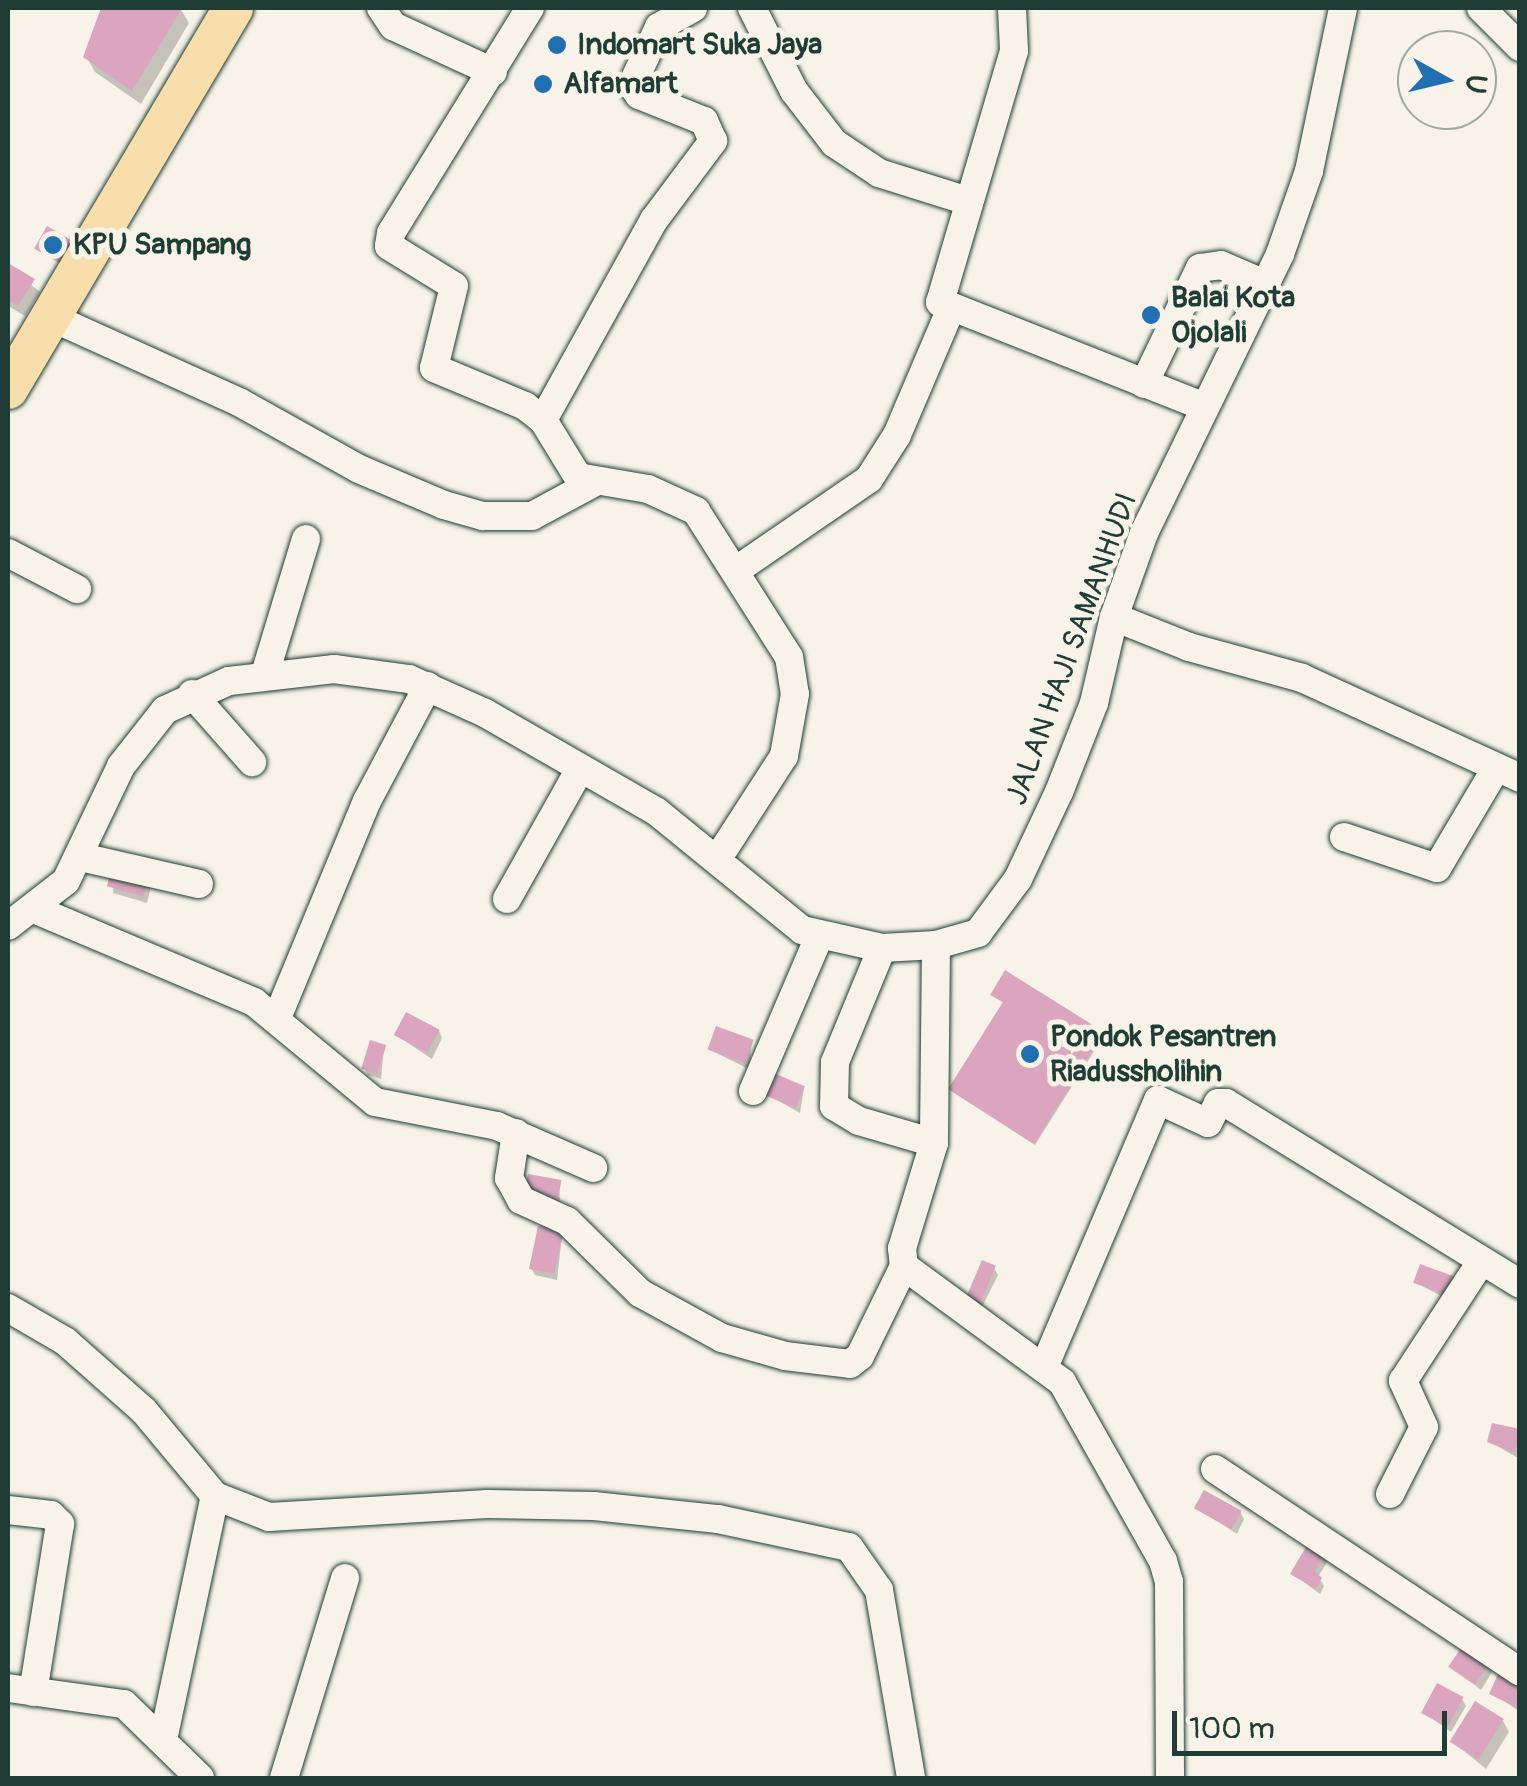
<!DOCTYPE html>
<style>
body{margin:0}
#map{position:relative;width:1527px;height:1786px;overflow:hidden;background:#f7f3e8;font-family:Pangolin,sans-serif}
div>[style]{position:absolute}
.shadow>*{inset:0;background:#0003}
.building>*{inset:0;background:#daa5bd;transform-origin:0 0}
.roads{filter:drop-shadow(0 0 2px #1f3d34) drop-shadow(0 0 2px #1f3d34)}
.minor>*{height:28px;margin:-14px;padding:0 14px;transform-origin:14px;border-radius:14px;background:#f7f3e8}
.highway>*{height:40px;margin:-20px;padding:0 20px;transform-origin:20px;border-radius:20px;background:#f8deab}
.dots>*{width:28px;height:28px;translate:-50% -50%;box-sizing:border-box;border:5px solid #f7f3e8;border-radius:50%}
span{translate:-50% -50%;white-space:nowrap;text-align:center;line-height:1.15;-webkit-text-stroke:10px #f7f3e8;paint-order:stroke}
.poi-label{font-size:30px;color:#1f3d34;font-weight:700}
.left{translate:0 -50%;text-align:left}
.street-label{font-size:30px;color:#1f3d34}
.frame{position:absolute;inset:0;border:10px solid #1f3d34;pointer-events:none}
.north{position:absolute;left:1397px;top:30px;width:100px;height:100px;box-sizing:border-box;background:#f7f3e8;border:2px solid #a1aaa0;border-radius:50%;rotate:98deg;font-size:28px;font-weight:700;line-height:40px;text-align:center;color:#1f3d34}
.north::after{content:'';display:block;margin:auto;width:35px;height:45px;background:#1f6fb2;clip-path:polygon(50% 0,100% 100%,50% 72%,0 100%)}
.scale{position:absolute;left:1172px;top:1711px;width:275px;height:45px;box-sizing:border-box;border:5px solid #1f3d34;border-top:0;padding-left:12px;font-size:30px;line-height:35px;white-space:nowrap;color:#1f3d34;-webkit-text-stroke:8px #f7f3e8;paint-order:stroke}
</style>
<div id="map">
<div class="shadow">
<i style="clip-path:polygon(104px 8px,180px 8px,189px 23px,141px 104px,95px 72px,86px 56px)"></i>
<i style="clip-path:polygon(8px 266px,40px 292px,25px 316px,8px 306px)"></i>
<i style="clip-path:polygon(114px 870px,151px 886px,147px 903px,113px 893px)"></i>
<i style="clip-path:polygon(995px 997px,1103px 1037px,1035px 1145px,953px 1092px,1005px 1004px)"></i>
<i style="clip-path:polygon(439px 1031px,442px 1038px,432px 1059px,396px 1035px)"></i>
<i style="clip-path:polygon(752px 1042px,749px 1069px,710px 1050px)"></i>
<i style="clip-path:polygon(384px 1047px,381px 1079px,368px 1075px,364px 1068px)"></i>
<i style="clip-path:polygon(804px 1088px,800px 1113px,763px 1092px)"></i>
<i style="clip-path:polygon(559px 1183px,560px 1204px,531px 1199px)"></i>
<i style="clip-path:polygon(563px 1227px,557px 1280px,535px 1275px,531px 1268px)"></i>
<i style="clip-path:polygon(994px 1268px,998px 1275px,977px 1317px,963px 1305px)"></i>
<i style="clip-path:polygon(1457px 1280px,1455px 1303px,1416px 1283px)"></i>
<i style="clip-path:polygon(1519px 1431px,1518px 1458px,1490px 1442px)"></i>
<i style="clip-path:polygon(1197px 1508px,1240px 1512px,1244px 1519px,1237px 1534px)"></i>
<i style="clip-path:polygon(1310px 1543px,1329px 1559px,1318px 1577px,1324px 1586px,1320px 1594px,1293px 1574px)"></i>
<i style="clip-path:polygon(1465px 1646px,1494px 1669px,1481px 1690px,1452px 1667px)"></i>
<i style="clip-path:polygon(1520px 1687px,1520px 1712px,1492px 1693px)"></i>
<i style="clip-path:polygon(1462px 1699px,1466px 1706px,1451px 1732px,1424px 1713px)"></i>
<i style="clip-path:polygon(1503px 1721px,1509px 1732px,1486px 1769px,1453px 1742px)"></i>
</div>
<div class="building">
<i style="clip-path:polygon(101px 8px,182px 8px,132px 91px,83px 57px)"></i>
<i style="left:47px;top:226px;width:30px;height:26px;rotate:30deg"></i>
<i style="clip-path:polygon(8px 263px,35px 279px,18px 306px,8px 300px)"></i>
<i style="left:112px;top:867px;width:38px;height:20px;rotate:15deg"></i>
<i style="clip-path:polygon(1005px 970px,1104px 1032px,1034px 1144px,948px 1089px,1003px 1002px,990px 995px)"></i>
<i style="left:406px;top:1012px;width:38px;height:26px;rotate:28deg"></i>
<i style="left:716px;top:1026px;width:40px;height:25px;rotate:20deg"></i>
<i style="left:370px;top:1040px;width:17px;height:30px;rotate:17deg"></i>
<i style="left:769px;top:1071px;width:39px;height:24px;rotate:23deg"></i>
<i style="left:528px;top:1174px;width:34px;height:18px;rotate:10deg"></i>
<i style="clip-path:polygon(565px 1225px,554px 1274px,529px 1269px,538px 1226px)"></i>
<i style="left:982px;top:1260px;width:15px;height:50px;rotate:23deg"></i>
<i style="left:1420px;top:1264px;width:41px;height:20px;rotate:20deg"></i>
<i style="clip-path:polygon(1492px 1423px,1520px 1429px,1515px 1453px,1487px 1442px)"></i>
<i style="left:1204px;top:1490px;width:43px;height:21px;rotate:29deg"></i>
<i style="clip-path:polygon(1310px 1540px,1327px 1550px,1315px 1571px,1322px 1578px,1316px 1589px,1290px 1574px)"></i>
<i style="left:1465px;top:1642px;width:32px;height:30px;rotate:34deg"></i>
<i style="clip-path:polygon(1498px 1674px,1520px 1684px,1520px 1709px,1489px 1694px)"></i>
<i style="left:1437px;top:1683px;width:30px;height:34px;rotate:28deg"></i>
<i style="left:1475px;top:1701px;width:34px;height:48px;rotate:32deg"></i>
</div>
<div class="roads">
<div class="minor">
<i style="left:381px;top:8px;width:22px;rotate:56deg"></i>
<i style="left:393px;top:26px;width:110px;rotate:24.7deg"></i>
<i style="left:530px;top:8px;width:264px;rotate:121.7deg"></i>
<i style="left:391px;top:233px;width:13px;rotate:99deg"></i>
<i style="left:389px;top:246px;width:76px;rotate:31.6deg"></i>
<i style="left:454px;top:286px;width:84px;rotate:103.7deg"></i>
<i style="left:434px;top:368px;width:99px;rotate:22.7deg"></i>
<i style="left:525px;top:406px;width:23px;rotate:38deg"></i>
<i style="left:543px;top:420px;width:67px;rotate:58.4deg"></i>
<i style="left:578px;top:477px;width:71px;rotate:9.7deg"></i>
<i style="left:648px;top:489px;width:53px;rotate:24.6deg"></i>
<i style="left:696px;top:511px;width:173px;rotate:57.5deg"></i>
<i style="left:789px;top:657px;width:37px;rotate:81deg"></i>
<i style="left:795px;top:694px;width:63px;rotate:100.1deg"></i>
<i style="left:784px;top:756px;width:121px;rotate:122.9deg"></i>
<i style="left:752px;top:8px;width:93px;rotate:63.2deg"></i>
<i style="left:794px;top:91px;width:66px;rotate:52.4deg"></i>
<i style="left:834px;top:143px;width:54px;rotate:33.7deg"></i>
<i style="left:879px;top:173px;width:93px;rotate:17.5deg"></i>
<i style="left:1012px;top:8px;width:43px;rotate:87.3deg"></i>
<i style="left:1014px;top:51px;width:262px;rotate:106.4deg"></i>
<i style="left:940px;top:302px;width:283px;rotate:21.6deg"></i>
<i style="left:1481px;top:8px;width:55px;rotate:45deg"></i>
<i style="left:53px;top:318px;width:204px;rotate:24.3deg"></i>
<i style="left:239px;top:402px;width:137px;rotate:29.2deg"></i>
<i style="left:359px;top:469px;width:92px;rotate:23deg"></i>
<i style="left:444px;top:505px;width:41px;rotate:15.8deg"></i>
<i style="left:483px;top:516px;width:49px"></i>
<i style="left:532px;top:516px;width:74px;rotate:-28.3deg"></i>
<i style="left:1144px;top:384px;width:129px;rotate:-64.2deg"></i>
<i style="left:1200px;top:268px;width:21px;rotate:-8deg"></i>
<i style="left:1221px;top:265px;width:48px;rotate:23.4deg"></i>
<i style="left:543px;top:420px;width:229px;rotate:-61deg"></i>
<i style="left:654px;top:220px;width:99px;rotate:-53.2deg"></i>
<i style="left:713px;top:141px;width:22px;rotate:-114deg"></i>
<i style="left:704px;top:121px;width:70px;rotate:-158.2deg"></i>
<i style="left:639px;top:95px;width:12px;rotate:-125deg"></i>
<i style="left:632px;top:85px;width:64px;rotate:-65deg"></i>
<i style="left:659px;top:27px;width:39px;rotate:-29deg"></i>
<i style="left:8px;top:553px;width:78px;rotate:27.6deg"></i>
<i style="left:738px;top:569px;width:159px;rotate:-34.5deg"></i>
<i style="left:869px;top:479px;width:52px;rotate:-57.5deg"></i>
<i style="left:897px;top:435px;width:135px;rotate:-66.9deg"></i>
<i style="left:1114px;top:617px;width:81px;rotate:21.8deg"></i>
<i style="left:1189px;top:647px;width:117px;rotate:15.3deg"></i>
<i style="left:1302px;top:678px;width:240px;rotate:24.6deg"></i>
<i style="left:265px;top:674px;width:141px;rotate:-73.1deg"></i>
<i style="left:192px;top:694px;width:91px;rotate:48.6deg"></i>
<i style="left:1344px;top:837px;width:98px;rotate:18.4deg"></i>
<i style="left:1437px;top:868px;width:114px;rotate:-59.4deg"></i>
<i style="left:81px;top:857px;width:121px;rotate:12.9deg"></i>
<i style="left:507px;top:899px;width:149px;rotate:-60.7deg"></i>
<i style="left:34px;top:909px;width:239px;rotate:22.9deg"></i>
<i style="left:254px;top:1002px;width:157px;rotate:39.6deg"></i>
<i style="left:375px;top:1102px;width:124px;rotate:11.1deg"></i>
<i style="left:497px;top:1126px;width:105px;rotate:23.6deg"></i>
<i style="left:8px;top:926px;width:73px;rotate:-37.8deg"></i>
<i style="left:66px;top:881px;width:127px;rotate:-64.4deg"></i>
<i style="left:121px;top:766px;width:71px;rotate:-51.8deg"></i>
<i style="left:165px;top:710px;width:70px;rotate:-24.4deg"></i>
<i style="left:229px;top:681px;width:106px;rotate:-6.5deg"></i>
<i style="left:334px;top:669px;width:76px;rotate:7.6deg"></i>
<i style="left:409px;top:679px;width:83px;rotate:24.1deg"></i>
<i style="left:485px;top:713px;width:198px;rotate:29.9deg"></i>
<i style="left:657px;top:812px;width:187px;rotate:39.1deg"></i>
<i style="left:802px;top:930px;width:82px;rotate:12.7deg"></i>
<i style="left:882px;top:948px;width:54px;rotate:-3.2deg"></i>
<i style="left:936px;top:945px;width:44px;rotate:-15.9deg"></i>
<i style="left:978px;top:933px;width:67px;rotate:-53.5deg"></i>
<i style="left:1018px;top:879px;width:96px;rotate:-64.8deg"></i>
<i style="left:1059px;top:792px;width:96px;rotate:-68.5deg"></i>
<i style="left:1094px;top:703px;width:88px;rotate:-76.9deg"></i>
<i style="left:1114px;top:617px;width:89px;rotate:-70.3deg"></i>
<i style="left:1144px;top:533px;width:310px;rotate:-64deg"></i>
<i style="left:1280px;top:254px;width:88px;rotate:-70.7deg"></i>
<i style="left:1309px;top:171px;width:167px;rotate:-78.2deg"></i>
<i style="left:936px;top:945px;width:198px;rotate:90.6deg"></i>
<i style="left:934px;top:1143px;width:110px;rotate:106.9deg"></i>
<i style="left:902px;top:1248px;width:18px;rotate:84deg"></i>
<i style="left:904px;top:1266px;width:196px;rotate:36.3deg"></i>
<i style="left:1062px;top:1382px;width:206px;rotate:60.6deg"></i>
<i style="left:1163px;top:1561px;width:22px;rotate:74deg"></i>
<i style="left:1169px;top:1582px;width:196px;rotate:89.7deg"></i>
<i style="left:882px;top:948px;width:123px;rotate:112.4deg"></i>
<i style="left:835px;top:1062px;width:44px;rotate:91.3deg"></i>
<i style="left:834px;top:1106px;width:29px;rotate:31deg"></i>
<i style="left:859px;top:1121px;width:78px;rotate:16.3deg"></i>
<i style="left:277px;top:1018px;width:235px;rotate:-67.5deg"></i>
<i style="left:367px;top:801px;width:130px;rotate:-62.1deg"></i>
<i style="left:753px;top:1091px;width:168px;rotate:-66.8deg"></i>
<i style="left:516px;top:1133px;width:46px;rotate:98.8deg"></i>
<i style="left:509px;top:1178px;width:25px;rotate:61deg"></i>
<i style="left:521px;top:1200px;width:51px;rotate:24.5deg"></i>
<i style="left:567px;top:1221px;width:103px;rotate:44.6deg"></i>
<i style="left:640px;top:1293px;width:94px;rotate:28.8deg"></i>
<i style="left:722px;top:1338px;width:66px;rotate:15.9deg"></i>
<i style="left:785px;top:1356px;width:65px;rotate:7deg"></i>
<i style="left:850px;top:1364px;width:13px;rotate:-39deg"></i>
<i style="left:860px;top:1356px;width:100px;rotate:-63.9deg"></i>
<i style="left:8px;top:1308px;width:66px;rotate:30.1deg"></i>
<i style="left:65px;top:1341px;width:106px;rotate:41.5deg"></i>
<i style="left:144px;top:1411px;width:111px;rotate:50.1deg"></i>
<i style="left:215px;top:1496px;width:58px;rotate:21.3deg"></i>
<i style="left:269px;top:1517px;width:218px;rotate:-3.4deg"></i>
<i style="left:487px;top:1504px;width:107px;rotate:1.1deg"></i>
<i style="left:594px;top:1506px;width:125px;rotate:6deg"></i>
<i style="left:718px;top:1519px;width:134px;rotate:12.1deg"></i>
<i style="left:849px;top:1547px;width:52px;rotate:55.1deg"></i>
<i style="left:879px;top:1590px;width:191px;rotate:80.3deg"></i>
<i style="left:1045px;top:1365px;width:288px;rotate:-66.9deg"></i>
<i style="left:1158px;top:1100px;width:55px;rotate:24.7deg"></i>
<i style="left:1208px;top:1123px;width:22px;rotate:-63deg"></i>
<i style="left:1218px;top:1103px;width:8px"></i>
<i style="left:1226px;top:1103px;width:345px;rotate:31.6deg"></i>
<i style="left:1215px;top:1469px;width:366px;rotate:33.6deg"></i>
<i style="left:1390px;top:1494px;width:75px;rotate:-63.1deg"></i>
<i style="left:1424px;top:1427px;width:51px;rotate:-114.5deg"></i>
<i style="left:1403px;top:1381px;width:142px;rotate:-56.8deg"></i>
<i style="left:8px;top:1510px;width:43px;rotate:6.6deg"></i>
<i style="left:51px;top:1515px;width:13px;rotate:45deg"></i>
<i style="left:60px;top:1524px;width:170px;rotate:99.1deg"></i>
<i style="left:8px;top:1688px;width:117px;rotate:7.9deg"></i>
<i style="left:124px;top:1704px;width:106px;rotate:44.2deg"></i>
<i style="left:163px;top:1740px;width:249px;rotate:-78deg"></i>
<i style="left:284px;top:1778px;width:209px;rotate:-73deg"></i>
</div>
<div class="highway">
<i style="left:8px;top:389px;width:442px;rotate:-59.4deg"></i>
</div>
</div>
<div class="dots">
<i style="left:557px;top:45px;background:#1f6fb2"></i>
<i style="left:543px;top:84px;background:#1f6fb2"></i>
<i style="left:53px;top:245px;background:#1f6fb2"></i>
<i style="left:1151px;top:315px;background:#1f6fb2"></i>
<i style="left:1030px;top:1054px;background:#1f6fb2"></i>
</div>
<div class="poi-label">
<span class="left" style="left:577px;top:45px">Indomart Suka Jaya</span>
<span class="left" style="left:563px;top:84px">Alfamart</span>
<span class="left" style="left:73px;top:245px">KPU Sampang</span>
<span class="left" style="left:1171px;top:315px">Balai Kota<br>Ojolali</span>
<span class="left" style="left:1050px;top:1054px">Pondok Pesantren<br>Riadussholihin</span>
</div>
<div class="street-label">
<span style="left:1072px;top:649px;rotate:-70deg">JALAN HAJI SAMANHUDI</span>
</div>
<div class="frame"></div>
<div class="north">U</div>
<div class="scale">100 m</div>
</div>
